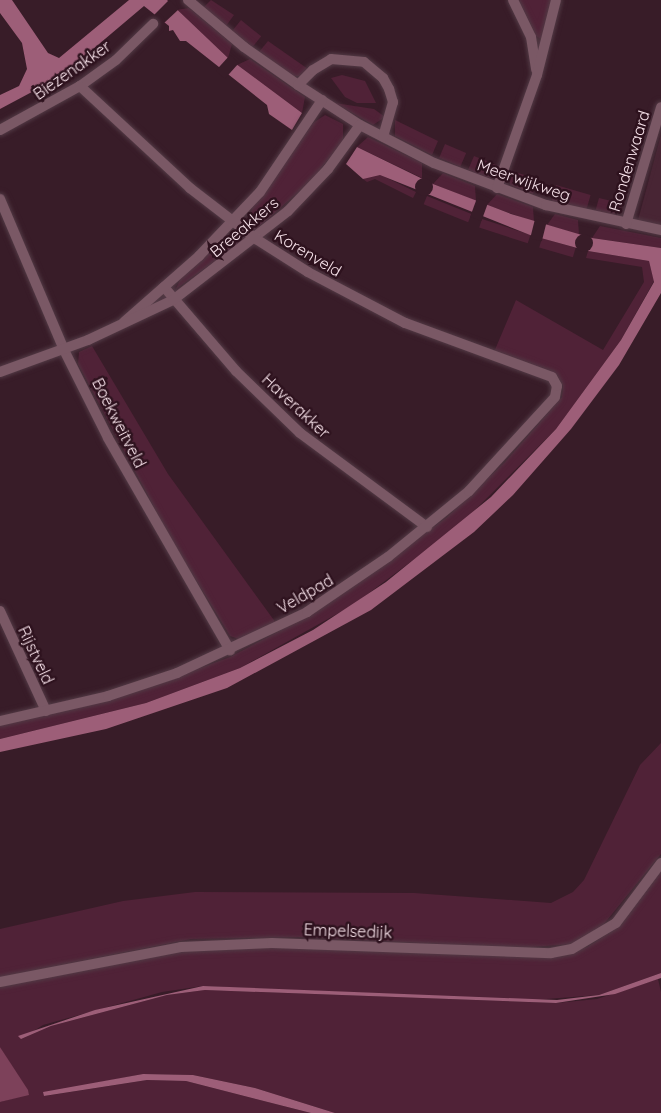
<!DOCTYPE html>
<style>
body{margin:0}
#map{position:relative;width:661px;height:1113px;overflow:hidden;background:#381c28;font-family:Quicksand,sans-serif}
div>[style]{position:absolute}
.built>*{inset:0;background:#482534}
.green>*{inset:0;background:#502237;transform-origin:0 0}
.forest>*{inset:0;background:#7d415a}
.water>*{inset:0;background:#9d5e78}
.pier>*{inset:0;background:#381c28;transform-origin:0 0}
.round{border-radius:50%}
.roads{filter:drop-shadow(0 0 2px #523a45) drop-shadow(0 0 2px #523a45)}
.street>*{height:10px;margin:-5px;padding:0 5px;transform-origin:5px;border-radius:5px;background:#7a5865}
span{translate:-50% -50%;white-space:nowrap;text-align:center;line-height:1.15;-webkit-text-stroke:5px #2e121e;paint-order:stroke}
.street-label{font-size:16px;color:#f7e2ea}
</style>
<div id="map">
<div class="built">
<i style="clip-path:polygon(661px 135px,661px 228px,638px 220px)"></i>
</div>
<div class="green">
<i style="clip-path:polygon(211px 0,234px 15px,226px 26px,204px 7px)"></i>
<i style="clip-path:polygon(519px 0,551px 0,541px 39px,536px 36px)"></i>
<i style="clip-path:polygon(189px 8px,232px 44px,228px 58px,176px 10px)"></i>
<i style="left:241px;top:20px;width:26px;height:14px;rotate:39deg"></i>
<i style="clip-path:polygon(268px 41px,308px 69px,301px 76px,293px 76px,259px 52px)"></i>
<i style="clip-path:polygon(250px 59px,305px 97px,302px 113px,237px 65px)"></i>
<i style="clip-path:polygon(342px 75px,365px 81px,376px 103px,357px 103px,345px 97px,331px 78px)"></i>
<i style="clip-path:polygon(335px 103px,374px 109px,385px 117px,373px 125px)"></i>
<i style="clip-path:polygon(325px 115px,343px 124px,343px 141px,311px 181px,254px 231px,249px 222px,252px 208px,313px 123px)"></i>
<i style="clip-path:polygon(395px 120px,438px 141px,432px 155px,395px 136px)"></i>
<i style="clip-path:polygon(368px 137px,422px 163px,422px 178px,357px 147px)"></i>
<i style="left:445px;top:144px;width:23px;height:15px;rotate:23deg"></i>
<i style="clip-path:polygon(474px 156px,501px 167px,497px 175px,489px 178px,468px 170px)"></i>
<i style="clip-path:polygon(509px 170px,537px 179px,533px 194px,510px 185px)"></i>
<i style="clip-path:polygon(443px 173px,475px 186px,476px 201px,433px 184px)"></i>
<i style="clip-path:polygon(370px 175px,381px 175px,416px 192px,413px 198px,375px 179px,367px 182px,363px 179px)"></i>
<i style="left:556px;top:185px;width:36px;height:16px;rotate:16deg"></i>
<i style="clip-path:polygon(497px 194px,533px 207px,534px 222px,487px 205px)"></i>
<i style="left:427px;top:196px;width:48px;height:9px;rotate:22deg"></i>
<i style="clip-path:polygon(599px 198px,624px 204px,613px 215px,595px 212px)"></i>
<i style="clip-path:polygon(555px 214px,578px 220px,579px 235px,547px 225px)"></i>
<i style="left:482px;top:219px;width:51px;height:9px;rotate:18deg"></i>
<i style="clip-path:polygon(600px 226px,661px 238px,661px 248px,592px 238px)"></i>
<i style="clip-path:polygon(240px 233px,247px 238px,176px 289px,181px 277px,228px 235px)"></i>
<i style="left:542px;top:238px;width:35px;height:10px;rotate:16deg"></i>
<i style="clip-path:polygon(588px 251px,649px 261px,654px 281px,621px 340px,556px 429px,460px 525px,353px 605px,240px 668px,146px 703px,0 739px,0 725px,140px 690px,230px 657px,304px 618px,446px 518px,505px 462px,562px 397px,563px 386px,557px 375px,494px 352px,516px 300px,603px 350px,644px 282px,642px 267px,586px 258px)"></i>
<i style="clip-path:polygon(92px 346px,168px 474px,276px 623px,241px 640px,230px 636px,171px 539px,78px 364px,79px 352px)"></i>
<i style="clip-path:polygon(661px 743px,661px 854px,599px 930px,573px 944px,518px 948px,303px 937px,191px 939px,0 977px,0 929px,123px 901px,195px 892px,414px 893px,551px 903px,573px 892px,584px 880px,640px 765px)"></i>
<i style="clip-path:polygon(661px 871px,661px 973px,599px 995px,533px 1000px,203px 986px,162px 992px,43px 1025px,21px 1039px,51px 1026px,167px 995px,205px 990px,556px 1003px,597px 999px,658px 979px,661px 992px,661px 1113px,335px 1113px,255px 1088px,193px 1075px,143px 1074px,44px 1093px,45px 1096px,147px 1080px,186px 1081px,311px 1113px,0 1113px,0 1102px,29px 1094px,0 1047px,0 987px,169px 953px,246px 947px,555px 957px,587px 947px,609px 933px)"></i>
</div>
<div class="forest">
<i style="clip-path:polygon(0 1047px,28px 1090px,29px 1095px,0 1102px)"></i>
</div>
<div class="water">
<i style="clip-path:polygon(0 0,12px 0,48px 53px,59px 58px,129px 0,167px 0,228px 58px,302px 113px,292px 130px,269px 114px,267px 105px,186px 41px,180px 41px,173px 30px,169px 31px,169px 26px,144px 6px,60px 77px,0 109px,0 95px,19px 86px,27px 69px,22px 43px,0 13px)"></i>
<i style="clip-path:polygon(357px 147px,433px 184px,511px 214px,592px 238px,661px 248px,661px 293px,619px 365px,571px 429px,513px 495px,474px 532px,371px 610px,227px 688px,106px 729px,0 752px,0 739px,146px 703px,240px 668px,313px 630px,386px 582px,491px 497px,556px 429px,621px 340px,654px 282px,649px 261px,588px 251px,530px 235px,380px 175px,363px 179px,346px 164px)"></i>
<i style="clip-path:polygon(661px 973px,661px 978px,615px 994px,556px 1003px,205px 990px,167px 995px,51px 1026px,21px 1039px,18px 1036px,95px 1010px,203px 986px,557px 1000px,599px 995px)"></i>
<i style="clip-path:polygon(143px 1074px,193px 1075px,255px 1088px,335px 1113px,311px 1113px,186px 1081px,147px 1080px,44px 1096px,43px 1092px)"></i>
</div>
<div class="pier">
<i style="clip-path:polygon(169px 0,179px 9px,163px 24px,153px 16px)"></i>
<i style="left:230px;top:55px;width:12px;height:21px;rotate:42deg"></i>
<i class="round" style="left:415px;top:178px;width:18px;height:18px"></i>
<i style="left:477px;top:198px;width:12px;height:20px;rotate:20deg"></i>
<i style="left:535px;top:219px;width:12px;height:20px;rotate:14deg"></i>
<i class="round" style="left:575px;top:234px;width:18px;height:18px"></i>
</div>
<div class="roads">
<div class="street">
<i style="left:188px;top:0;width:73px;rotate:40deg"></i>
<i style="left:244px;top:47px;width:66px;rotate:35.1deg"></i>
<i style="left:298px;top:85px;width:74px;rotate:32.8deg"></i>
<i style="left:360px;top:125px;width:83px;rotate:27.2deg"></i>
<i style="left:434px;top:163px;width:120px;rotate:20.6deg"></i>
<i style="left:546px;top:205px;width:118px;rotate:12.3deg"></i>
<i style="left:513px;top:0;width:41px;rotate:64.1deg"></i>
<i style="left:531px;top:37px;width:33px;rotate:81deg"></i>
<i style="left:298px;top:85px;width:21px;rotate:-45deg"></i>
<i style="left:313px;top:70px;width:21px;rotate:-31deg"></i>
<i style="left:331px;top:59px;width:33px;rotate:5deg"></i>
<i style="left:364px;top:62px;width:25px;rotate:40deg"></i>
<i style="left:383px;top:78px;width:13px;rotate:61deg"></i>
<i style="left:389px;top:89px;width:14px;rotate:73deg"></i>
<i style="left:393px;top:102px;width:36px;rotate:106deg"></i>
<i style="left:0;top:130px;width:91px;rotate:-28.8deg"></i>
<i style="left:80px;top:86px;width:44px;rotate:-35.8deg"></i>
<i style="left:116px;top:60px;width:52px;rotate:-44.2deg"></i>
<i style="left:497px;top:188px;width:120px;rotate:-70.5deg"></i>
<i style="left:537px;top:75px;width:77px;rotate:-75.8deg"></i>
<i style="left:0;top:199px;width:164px;rotate:67deg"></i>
<i style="left:64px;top:350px;width:98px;rotate:63.4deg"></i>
<i style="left:108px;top:438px;width:245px;rotate:60.1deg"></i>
<i style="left:626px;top:224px;width:122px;rotate:-73.3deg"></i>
<i style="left:164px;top:287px;width:111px;rotate:49.4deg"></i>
<i style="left:236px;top:371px;width:89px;rotate:44.1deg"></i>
<i style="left:300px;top:433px;width:158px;rotate:36.5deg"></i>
<i style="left:124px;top:322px;width:100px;rotate:-41.3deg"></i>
<i style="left:199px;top:256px;width:88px;rotate:-46.4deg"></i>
<i style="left:260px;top:192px;width:111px;rotate:-56deg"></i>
<i style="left:0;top:372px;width:94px;rotate:-20deg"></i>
<i style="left:88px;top:340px;width:94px;rotate:-25.2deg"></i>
<i style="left:173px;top:300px;width:145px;rotate:-37.7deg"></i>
<i style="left:288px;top:211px;width:58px;rotate:-46.4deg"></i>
<i style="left:328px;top:169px;width:54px;rotate:-54deg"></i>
<i style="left:0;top:611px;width:110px;rotate:65.3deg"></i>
<i style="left:0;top:721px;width:111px;rotate:-13deg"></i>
<i style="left:108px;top:696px;width:73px;rotate:-18.4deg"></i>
<i style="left:177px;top:673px;width:144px;rotate:-25.1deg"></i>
<i style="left:307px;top:612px;width:98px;rotate:-34.2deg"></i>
<i style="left:388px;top:557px;width:104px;rotate:-39.2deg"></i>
<i style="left:469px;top:491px;width:127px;rotate:-47.5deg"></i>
<i style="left:555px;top:397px;width:11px;rotate:-80deg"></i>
<i style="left:557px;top:386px;width:10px;rotate:-119deg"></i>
<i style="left:552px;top:377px;width:157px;rotate:-159.8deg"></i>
<i style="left:405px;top:323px;width:110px;rotate:-152.3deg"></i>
<i style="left:308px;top:272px;width:62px;rotate:-147.6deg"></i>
<i style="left:256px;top:239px;width:83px;rotate:-142.3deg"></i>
<i style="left:190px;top:188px;width:150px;rotate:-137.2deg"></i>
<i style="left:0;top:982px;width:184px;rotate:-10.9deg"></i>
<i style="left:181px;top:947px;width:91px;rotate:-2.5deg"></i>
<i style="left:272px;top:943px;width:279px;rotate:2.1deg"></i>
<i style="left:551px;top:953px;width:21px;rotate:-11deg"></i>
<i style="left:572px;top:949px;width:51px;rotate:-30.6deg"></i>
<i style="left:616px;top:923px;width:75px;rotate:-53.1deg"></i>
</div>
</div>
<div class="street-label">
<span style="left:72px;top:70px;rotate:-35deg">Biezenakker</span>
<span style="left:629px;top:161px;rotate:-73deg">Rondenwaard</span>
<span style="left:524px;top:180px;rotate:19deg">Meerwijkweg</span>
<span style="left:244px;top:227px;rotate:-40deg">Breeakkers</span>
<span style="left:308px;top:253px;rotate:31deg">Korenveld</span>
<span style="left:296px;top:406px;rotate:43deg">Haverakker</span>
<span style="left:119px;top:423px;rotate:63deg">Boekweitveld</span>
<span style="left:305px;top:594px;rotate:-30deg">Veldpad</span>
<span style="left:36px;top:655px;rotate:65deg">Rijstveld</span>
<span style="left:348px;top:931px;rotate:2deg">Empelsedijk</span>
</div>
</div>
